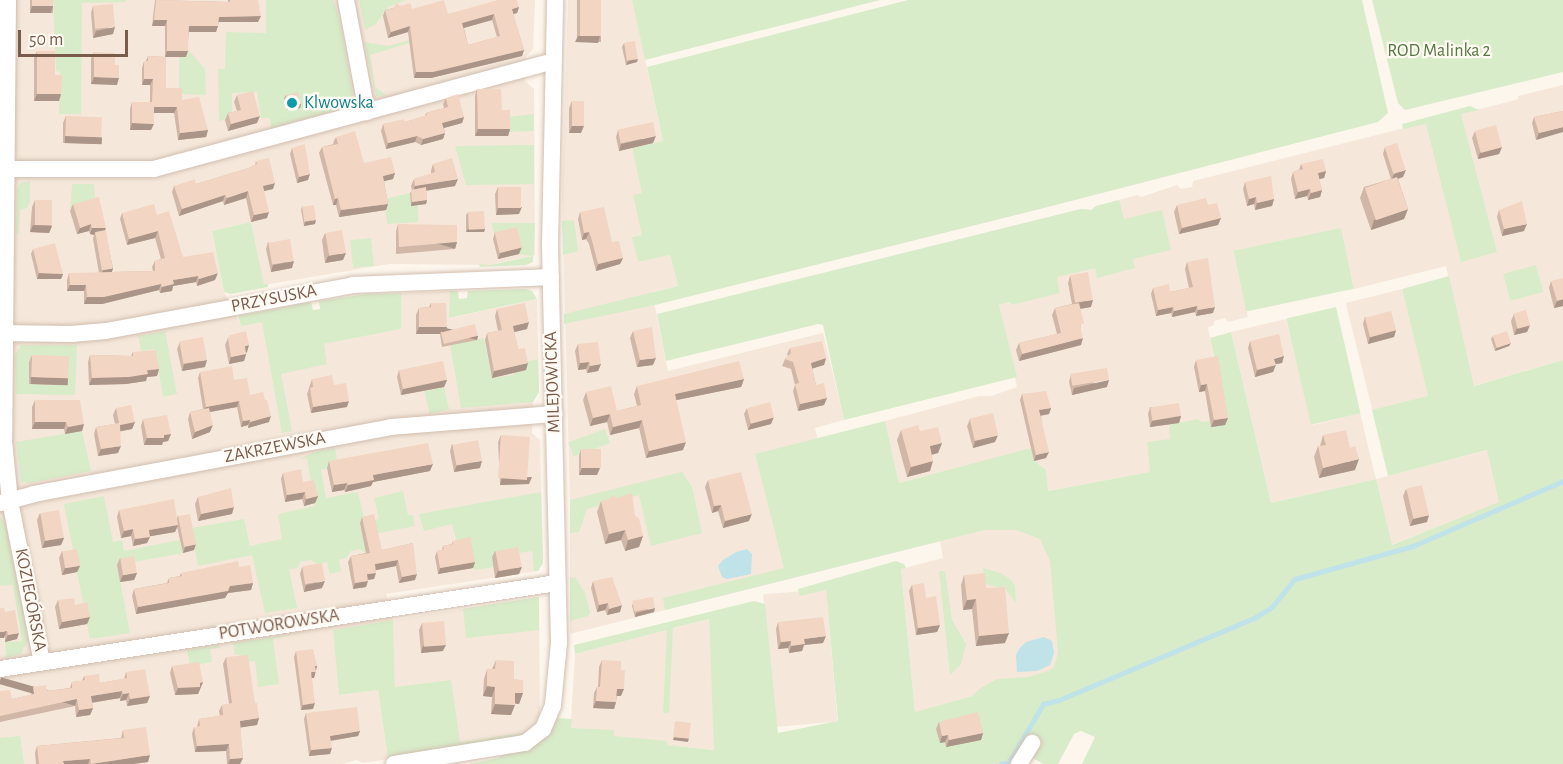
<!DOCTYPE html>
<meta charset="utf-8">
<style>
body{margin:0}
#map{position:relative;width:1563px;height:764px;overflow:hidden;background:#fdf6ec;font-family:"Alegreya Sans",sans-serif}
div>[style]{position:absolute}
.residential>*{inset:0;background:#f5e8da;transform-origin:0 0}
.green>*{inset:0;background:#d8ecc9;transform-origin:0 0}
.water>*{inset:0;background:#bfe3e8}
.stream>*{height:4.5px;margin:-2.25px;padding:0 2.25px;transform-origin:2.25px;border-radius:2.25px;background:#bfe3e8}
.roads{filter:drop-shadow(0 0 2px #d1beb0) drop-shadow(0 0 2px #d1beb0)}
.street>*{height:16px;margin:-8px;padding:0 8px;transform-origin:8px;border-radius:8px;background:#fff}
.wall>*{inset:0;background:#d1b7a8;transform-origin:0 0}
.shaded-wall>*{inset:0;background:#aa9588;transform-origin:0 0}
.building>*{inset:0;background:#f3d5c3;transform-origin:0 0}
.dots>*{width:16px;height:16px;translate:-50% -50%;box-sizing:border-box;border:3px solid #fffaf3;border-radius:50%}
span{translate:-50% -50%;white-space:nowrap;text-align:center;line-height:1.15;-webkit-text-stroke:4.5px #fffaf3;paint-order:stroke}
.park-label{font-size:18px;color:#537a41}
.culture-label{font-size:18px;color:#0d838f}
.left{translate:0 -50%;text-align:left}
.street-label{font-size:18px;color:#7a5c4d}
.scale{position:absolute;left:18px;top:30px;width:110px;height:27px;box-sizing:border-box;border:3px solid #7a5c4d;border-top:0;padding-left:8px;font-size:18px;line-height:21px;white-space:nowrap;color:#7a5c4d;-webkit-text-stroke:4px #fffaf3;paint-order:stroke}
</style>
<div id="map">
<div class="residential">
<i style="clip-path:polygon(0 0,535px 0,533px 49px,526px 57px,529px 74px,524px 80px,534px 89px,535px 255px,490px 265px,389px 264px,264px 285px,251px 222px,212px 231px,224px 292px,241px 325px,262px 321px,327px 363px,323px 344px,401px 329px,401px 293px,450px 291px,450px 318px,537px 299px,539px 392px,533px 398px,532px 433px,540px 440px,543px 563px,538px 571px,386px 594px,393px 620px,539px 597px,540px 718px,526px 732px,460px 742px,395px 687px,392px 620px,339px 695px,378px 690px,388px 759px,363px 763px,356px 760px,343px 764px,0 764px)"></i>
<i style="clip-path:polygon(568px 0,632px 0,663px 141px,642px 193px,642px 235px,633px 237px,638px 262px,670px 255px,678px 286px,652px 292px,668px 371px,823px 333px,844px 420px,815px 428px,848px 564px,570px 634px,570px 500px,562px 195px)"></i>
<i style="clip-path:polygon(1563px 85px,1563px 360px,1473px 386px,1446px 266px,1354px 289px,1341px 229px,1234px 254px,1248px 317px,1228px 322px,1225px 318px,1214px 321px,1214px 325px,1208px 327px,1225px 425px,1171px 439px,1151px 472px,1047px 491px,1046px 470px,966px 466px,899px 483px,885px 421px,979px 396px,991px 396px,1017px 387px,999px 305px,1009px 302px,1012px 305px,1060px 292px,1043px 219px,1081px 209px,1091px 210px,1097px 206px,1137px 195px,1141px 197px,1177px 185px,1181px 189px,1192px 187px,1193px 181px,1508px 102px,1518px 99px,1518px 96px)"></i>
<i style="left:1402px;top:289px;width:111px;height:58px;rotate:76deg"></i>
<i style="clip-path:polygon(1286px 319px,1313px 425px,1360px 413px,1376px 479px,1488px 450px,1500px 502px,1391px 545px,1376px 479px,1271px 503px,1231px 332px)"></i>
<i style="clip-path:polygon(1049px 514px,1068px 675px,915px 712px,901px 569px,943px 558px,940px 541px)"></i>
<i style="left:826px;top:589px;width:133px;height:63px;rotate:85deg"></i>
<i style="clip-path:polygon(709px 619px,715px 750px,570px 736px,575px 654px)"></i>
</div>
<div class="green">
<i style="clip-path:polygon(53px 0,126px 0,126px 2px,82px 3px,81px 114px,59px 114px,60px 72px,56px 71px)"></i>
<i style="clip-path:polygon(266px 0,333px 0,338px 13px,353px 95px,353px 101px,348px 107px,271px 128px,270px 118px,261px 118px,257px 92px,232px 93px,232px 118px,219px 121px,218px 69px,225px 69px,226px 32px,266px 33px)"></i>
<i style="clip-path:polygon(359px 0,406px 0,388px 7px,376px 24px,365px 30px)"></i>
<i style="clip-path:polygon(632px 0,880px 0,645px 60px)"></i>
<i style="clip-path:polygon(908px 0,1362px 0,1388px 113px,1378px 122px,1040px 209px,655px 305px,564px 324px,564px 314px,678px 286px,670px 255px,638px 262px,632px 237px,642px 235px,633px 195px,642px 193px,632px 148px,663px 141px,647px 67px)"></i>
<i style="clip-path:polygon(1372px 0,1563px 0,1563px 72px,1405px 110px,1398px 103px)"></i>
<i style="clip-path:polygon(422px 37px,423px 39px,370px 55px,375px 87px,386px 95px,376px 96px,364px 42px,388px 46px)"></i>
<i style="clip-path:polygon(186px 47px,205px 69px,206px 95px,179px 94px,179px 57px,186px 57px)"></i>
<i style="clip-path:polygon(1470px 106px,1479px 110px,1461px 114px,1497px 252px,1461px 262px,1426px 124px,1403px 129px,1402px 124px)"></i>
<i style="clip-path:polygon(534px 114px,534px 131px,508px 132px,508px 117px)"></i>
<i style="clip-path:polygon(534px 145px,534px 184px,466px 185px,455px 146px)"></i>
<i style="clip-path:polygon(30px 181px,30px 201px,27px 208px,20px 210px,19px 233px,16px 234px,17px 189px,20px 183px)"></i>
<i style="clip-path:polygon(72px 184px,94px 184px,96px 204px,70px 211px)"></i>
<i style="clip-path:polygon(410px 193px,411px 205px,418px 205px,418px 222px,387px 224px,384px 199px)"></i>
<i style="clip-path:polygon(1119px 200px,1124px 219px,1162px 210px,1171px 250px,1133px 259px,1135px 268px,1097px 278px,1095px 268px,1057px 277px,1060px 293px,1012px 305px,1009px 302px,999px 305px,1017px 377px,844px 420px,823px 325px,818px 324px,666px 361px,657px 314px,1081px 209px,1091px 210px,1096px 206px)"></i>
<i style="clip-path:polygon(574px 220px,578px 251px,563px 255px,562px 221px)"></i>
<i style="clip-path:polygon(251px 222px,264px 284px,268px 284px,268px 287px,230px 294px,224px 292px,212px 231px)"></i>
<i style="clip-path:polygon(491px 223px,535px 223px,533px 262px,526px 265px,480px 267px,479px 264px,490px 265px,532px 256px,519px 254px,514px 234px,496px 239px)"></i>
<i style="left:1341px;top:228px;width:62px;height:110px;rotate:78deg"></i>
<i style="left:371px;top:238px;width:28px;height:21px;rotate:84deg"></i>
<i style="left:1536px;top:265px;width:28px;height:34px;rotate:75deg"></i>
<i style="clip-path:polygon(1449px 276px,1474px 386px,1563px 360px,1563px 764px,1082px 764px,1095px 737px,1081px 731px,1074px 734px,1058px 764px,1043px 764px,1033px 758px,1029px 764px,1024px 764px,1039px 739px,1033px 735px,1015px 764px,469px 764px,498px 758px,552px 728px,558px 718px,572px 719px,571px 728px,614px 730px,614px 736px,667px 741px,667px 745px,714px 750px,709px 619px,673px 628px,669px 713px,663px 713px,667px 630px,575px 654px,574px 645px,754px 601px,765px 604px,778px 733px,838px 721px,826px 590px,800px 596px,798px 589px,896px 561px,904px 564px,906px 568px,901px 569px,915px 712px,973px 696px,979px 689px,997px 679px,1028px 677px,1048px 671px,1054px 667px,1058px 652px,1050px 561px,1040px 539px,1016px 530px,985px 530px,665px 610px,663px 598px,784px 568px,755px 454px,885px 421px,899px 483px,1031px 448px,1034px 461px,1046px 470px,1048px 491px,1150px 472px,1147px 442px,1170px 439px,1169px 425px,1198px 419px,1202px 422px,1210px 421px,1220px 387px,1210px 338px,1231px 332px,1271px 503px,1376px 479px,1392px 545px,1499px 502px,1487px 450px,1388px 476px,1372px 410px,1428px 396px,1402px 289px)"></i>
<i style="clip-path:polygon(526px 289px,532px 291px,537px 299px,449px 318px,450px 291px,458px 291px,459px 299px,467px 298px,468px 291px)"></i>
<i style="clip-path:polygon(401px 293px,401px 329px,324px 344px,327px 364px,281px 374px,292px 431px,282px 433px,262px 322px,241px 326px,238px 316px,311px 302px,313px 310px,320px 309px,319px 301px,366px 294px)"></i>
<i style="left:1336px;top:307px;width:109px;height:51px;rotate:77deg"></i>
<i style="clip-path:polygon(165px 331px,177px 394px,163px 397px,155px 349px,141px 351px,138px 336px)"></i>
<i style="clip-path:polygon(484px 338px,492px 378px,513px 375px,524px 362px,538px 359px,539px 392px,533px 402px,461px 408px,450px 345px)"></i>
<i style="clip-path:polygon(21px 345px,77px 345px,75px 395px,16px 394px,15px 356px)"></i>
<i style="left:444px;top:387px;width:23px;height:20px;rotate:77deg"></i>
<i style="left:605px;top:429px;width:15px;height:39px;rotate:70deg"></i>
<i style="clip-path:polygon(82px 431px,91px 471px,30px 483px,21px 482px,16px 442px)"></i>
<i style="clip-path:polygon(335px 448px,338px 466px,321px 470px,326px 498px,358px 492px,365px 522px,375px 538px,366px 554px,360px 549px,351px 551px,346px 558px,339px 560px,341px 571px,330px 574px,327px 562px,317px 564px,311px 560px,300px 562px,298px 568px,289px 569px,297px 608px,265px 613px,252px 555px,198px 566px,191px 528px,244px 519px,250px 546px,282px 539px,278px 514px,315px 506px,307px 458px,298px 460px,317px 451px)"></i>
<i style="clip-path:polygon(682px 472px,692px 487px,702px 533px,651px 546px,639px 495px,587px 509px,579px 532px,570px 533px,570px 500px)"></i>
<i style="clip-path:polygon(403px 491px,408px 515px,413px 515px,415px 526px,374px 534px,371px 521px,379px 519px,374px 498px)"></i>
<i style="clip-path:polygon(541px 492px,543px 563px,538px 571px,534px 571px,532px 551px,507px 555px,494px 567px,475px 570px,458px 546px,452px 524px,424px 531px,419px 514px)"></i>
<i style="clip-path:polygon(104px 496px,113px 542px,122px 540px,124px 551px,180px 540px,183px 553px,117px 565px,130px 633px,90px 639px,64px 504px)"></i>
<i style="clip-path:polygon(0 517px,5px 523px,9px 523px,30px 640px,27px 641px,21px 654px,6px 658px,5px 642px,22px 641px,13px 585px,0 586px)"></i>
<i style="clip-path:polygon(983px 568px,1001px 573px,1011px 580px,1015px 586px,1016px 603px,1005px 589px,985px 584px)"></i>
<i style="clip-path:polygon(939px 571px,945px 571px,952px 620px,966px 644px,961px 664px,950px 675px)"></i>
<i style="clip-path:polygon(575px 577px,585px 593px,590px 612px,588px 616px,570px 621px,570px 578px)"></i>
<i style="clip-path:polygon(539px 597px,539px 630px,466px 638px,463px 609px)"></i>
<i style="clip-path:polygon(393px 620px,395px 687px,451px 680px,460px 742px,526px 732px,519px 737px,388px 759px,378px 690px,339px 695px,333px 630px)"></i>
<i style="clip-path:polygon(301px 633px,273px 639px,279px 684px,258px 687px,255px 661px,242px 662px,240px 655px,235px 655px,233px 643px)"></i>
<i style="clip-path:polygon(220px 645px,219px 648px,210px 649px,212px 662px,190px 666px,187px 650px)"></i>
<i style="clip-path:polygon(20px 736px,24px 764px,0 764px,0 738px)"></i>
</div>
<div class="water">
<i style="clip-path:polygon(747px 549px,752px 554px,751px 574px,727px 579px,722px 577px,718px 566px,723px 560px,736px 552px)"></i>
<i style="clip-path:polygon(1044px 637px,1052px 641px,1054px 653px,1050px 665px,1037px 671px,1017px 672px,1016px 655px,1019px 649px,1026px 642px)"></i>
</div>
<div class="stream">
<i style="left:1001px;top:764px;width:8px;rotate:-14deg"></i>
<i style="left:1009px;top:762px;width:67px;rotate:-59.6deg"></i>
<i style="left:1043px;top:704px;width:16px;rotate:-14deg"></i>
<i style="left:1059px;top:700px;width:214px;rotate:-22.8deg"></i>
<i style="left:1256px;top:617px;width:19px;rotate:-32deg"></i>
<i style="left:1272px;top:607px;width:36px;rotate:-51deg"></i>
<i style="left:1295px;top:579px;width:123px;rotate:-15.6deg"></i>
<i style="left:1413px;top:546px;width:163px;rotate:-23.4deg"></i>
</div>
<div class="roads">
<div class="street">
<i style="left:8px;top:0;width:441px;rotate:90.5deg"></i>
<i style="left:4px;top:441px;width:60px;rotate:84.3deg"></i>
<i style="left:10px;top:501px;width:164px;rotate:78.8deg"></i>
<i style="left:346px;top:0;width:114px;rotate:79.4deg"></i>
<i style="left:6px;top:169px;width:148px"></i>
<i style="left:154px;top:169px;width:413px;rotate:-15.1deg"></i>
<i style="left:0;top:333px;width:71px;rotate:0.8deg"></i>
<i style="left:71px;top:334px;width:35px;rotate:-5deg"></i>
<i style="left:106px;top:331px;width:251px;rotate:-10.5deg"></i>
<i style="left:353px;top:285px;width:198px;rotate:-2.3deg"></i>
<i style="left:1px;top:503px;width:34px;rotate:-15deg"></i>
<i style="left:34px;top:494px;width:363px;rotate:-10.6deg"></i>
<i style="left:391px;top:427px;width:164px;rotate:-4.6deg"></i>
<i style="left:0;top:669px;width:564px;rotate:-8.78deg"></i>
<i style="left:394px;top:764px;width:133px;rotate:-9.1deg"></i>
<i style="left:525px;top:743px;width:23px;rotate:-38deg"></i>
<i style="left:543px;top:729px;width:26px;rotate:-67deg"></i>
<i style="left:553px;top:705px;width:62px;rotate:-84.5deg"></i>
<i style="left:559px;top:643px;width:398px;rotate:-91.3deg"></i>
<i style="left:550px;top:245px;width:245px;rotate:-88.8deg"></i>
<i style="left:1019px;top:764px;width:25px;rotate:-58deg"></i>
</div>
</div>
<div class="wall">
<i style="left:30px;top:0;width:23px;height:13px"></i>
<i style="clip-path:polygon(155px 0,228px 2px,228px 0,258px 0,258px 22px,219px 22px,216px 32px,189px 32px,186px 57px,166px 57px,166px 88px,182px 100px,208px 130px,206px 137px,178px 140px,174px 113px,154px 113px,151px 130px,130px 130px,130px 109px,132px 102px,150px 102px,150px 85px,142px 85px,142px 68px,144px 61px,146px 61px,148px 56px,165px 57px,165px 26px,152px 26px)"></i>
<i style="left:577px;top:0;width:24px;height:42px"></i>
<i style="clip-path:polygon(93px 6px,113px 34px,93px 38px,91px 13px)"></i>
<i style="clip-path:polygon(evenodd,401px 6px,412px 9px,448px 14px,519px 7px,517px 13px,513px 14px,524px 50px,522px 56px,431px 78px,414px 78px,408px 32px,388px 38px,383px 16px,385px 10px,401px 6px,492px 20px,497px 37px,468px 45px,464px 28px,492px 20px)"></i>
<i style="clip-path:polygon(624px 43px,637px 62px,626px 65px,622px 47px)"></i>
<i style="clip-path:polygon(37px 51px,55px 75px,61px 94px,59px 101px,34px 101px,34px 58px)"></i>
<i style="clip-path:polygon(94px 52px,115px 65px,117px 85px,91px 84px,91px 59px)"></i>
<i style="clip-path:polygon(477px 89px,502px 110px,510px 129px,508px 136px,475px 136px,475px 96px)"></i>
<i style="clip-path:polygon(237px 95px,257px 123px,228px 131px,225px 120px,228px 113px,237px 111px,234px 102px)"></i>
<i style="clip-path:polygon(286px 95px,301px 104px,300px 108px,287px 110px,284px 98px)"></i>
<i style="clip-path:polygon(446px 98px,464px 117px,462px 123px,444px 128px,445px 133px,443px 139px,421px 145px,415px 142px,386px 149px,381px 131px,383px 124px,405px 122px,425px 116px,426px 113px,444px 108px,443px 104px)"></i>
<i style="clip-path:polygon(572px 101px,581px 133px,569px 133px,569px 108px)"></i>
<i style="clip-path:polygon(1563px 111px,1536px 140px,1532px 123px,1534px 117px)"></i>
<i style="clip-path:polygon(66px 116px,99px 144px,63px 143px,63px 123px)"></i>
<i style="clip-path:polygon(618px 130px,653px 143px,619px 151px,616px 137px)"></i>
<i style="clip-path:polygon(1475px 131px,1502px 147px,1499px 154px,1478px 159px,1472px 138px)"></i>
<i style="clip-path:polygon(336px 137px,364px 163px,395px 173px,393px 179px,384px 181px,388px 204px,386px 210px,339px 217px,336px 205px,333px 205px,319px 153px,322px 147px,334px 144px,333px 143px)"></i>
<i style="clip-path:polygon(1385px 147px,1403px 177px,1398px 179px,1408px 209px,1404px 219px,1371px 230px,1360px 198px,1364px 187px,1391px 179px,1383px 154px)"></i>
<i style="clip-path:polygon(292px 148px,308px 180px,297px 183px,290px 154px)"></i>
<i style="clip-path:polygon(256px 161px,273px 189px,264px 191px,267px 218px,251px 222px,246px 198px,224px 205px,223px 201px,179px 216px,172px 192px,174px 186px,196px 184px,249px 168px,255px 165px)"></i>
<i style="clip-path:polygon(433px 164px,455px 186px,426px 190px,427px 200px,426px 204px,411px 206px,410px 193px,412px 190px,411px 186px,414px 179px,431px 174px,431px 171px)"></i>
<i style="clip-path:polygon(1301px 164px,1326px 171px,1324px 178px,1319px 179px,1322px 190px,1320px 197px,1308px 200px,1307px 196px,1295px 199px,1291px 179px,1293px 172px,1299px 170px)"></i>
<i style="clip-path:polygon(1245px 182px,1274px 199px,1272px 206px,1255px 210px,1254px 204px,1247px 206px,1243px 189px)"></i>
<i style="clip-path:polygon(498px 187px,519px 214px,496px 215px,495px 194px)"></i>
<i style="clip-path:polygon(35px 200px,52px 226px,49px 233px,30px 232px,32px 207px)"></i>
<i style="clip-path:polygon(73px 204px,105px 230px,113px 268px,112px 272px,153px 271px,152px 267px,155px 261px,161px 259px,155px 238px,127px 245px,120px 219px,122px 213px,157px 215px,183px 257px,215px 280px,197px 286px,196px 282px,173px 286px,172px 291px,160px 293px,159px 290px,102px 304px,84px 304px,84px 291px,67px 291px,67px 280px,69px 273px,99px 273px,93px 239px,94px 235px,90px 234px,89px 231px,77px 234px,70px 211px)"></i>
<i style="clip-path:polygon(1177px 205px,1208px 205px,1221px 218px,1218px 225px,1179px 234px,1174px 212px)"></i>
<i style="clip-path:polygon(302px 206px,315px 224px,304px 226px,301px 210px)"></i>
<i style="clip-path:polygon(1499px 210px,1524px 231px,1502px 236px,1497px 217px)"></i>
<i style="clip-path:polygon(468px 212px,485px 229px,484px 232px,466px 232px,466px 215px)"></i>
<i style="clip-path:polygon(580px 212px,612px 242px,623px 258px,620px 264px,596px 271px,589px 244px,586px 239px,582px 240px,578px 219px)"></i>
<i style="clip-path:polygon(398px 224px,457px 242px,455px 249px,396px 254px,396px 231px)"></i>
<i style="clip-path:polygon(495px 232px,519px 254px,498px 259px,493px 239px)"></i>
<i style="clip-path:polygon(325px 233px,343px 260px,325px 263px,322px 240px)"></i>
<i style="clip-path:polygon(268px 242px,292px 268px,271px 272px,266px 249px)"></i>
<i style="clip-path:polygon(33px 249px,63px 274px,61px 279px,37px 279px,31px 254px)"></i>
<i style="clip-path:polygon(1187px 262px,1213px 313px,1196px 316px,1195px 312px,1172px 317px,1171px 313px,1156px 316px,1151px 294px,1153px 288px,1170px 292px,1189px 288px,1185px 269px)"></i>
<i style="clip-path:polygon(1070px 276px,1091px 307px,1080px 309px,1081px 345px,1019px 361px,1016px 350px,1019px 343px,1057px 334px,1052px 315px,1055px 308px,1072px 304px,1068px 283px)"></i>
<i style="clip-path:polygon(1551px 281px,1563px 306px,1554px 308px,1549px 288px)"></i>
<i style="clip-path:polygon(431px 303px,447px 327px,445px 331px,478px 336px,477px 340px,442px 347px,440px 334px,416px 334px,416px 315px,419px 308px,429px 307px)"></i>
<i style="clip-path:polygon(497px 309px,527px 329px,514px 332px,518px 349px,526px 370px,492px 378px,485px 340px,487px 333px,498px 331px,495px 316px)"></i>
<i style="clip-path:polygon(1514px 314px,1530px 325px,1527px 332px,1514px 335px,1511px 321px)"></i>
<i style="clip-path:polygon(1365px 317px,1396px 330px,1394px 337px,1368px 344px,1363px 324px)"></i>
<i style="clip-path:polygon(633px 331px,653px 365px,637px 367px,630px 338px)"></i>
<i style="clip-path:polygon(1493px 336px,1511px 343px,1509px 346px,1495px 351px,1491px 339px)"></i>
<i style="clip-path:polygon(228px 338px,247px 352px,244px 361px,229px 364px,225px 345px)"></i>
<i style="clip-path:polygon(1250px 341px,1284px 356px,1282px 363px,1275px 364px,1273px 372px,1255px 377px,1248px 348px)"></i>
<i style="clip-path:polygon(180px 342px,205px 367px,182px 371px,177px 349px)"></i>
<i style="clip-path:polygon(578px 344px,601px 364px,598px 371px,587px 373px,586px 369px,578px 370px,575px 351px)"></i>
<i style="clip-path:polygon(790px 348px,826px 358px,824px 365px,812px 368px,816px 385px,827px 398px,824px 405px,798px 411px,793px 391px,795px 385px,791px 369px,782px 366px,785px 359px,788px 356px,787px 354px)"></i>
<i style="clip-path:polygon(133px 352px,159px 369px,157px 376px,147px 377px,146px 381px,126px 384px,89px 385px,88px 362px,90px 355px,131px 356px)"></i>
<i style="clip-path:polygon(32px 355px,68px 378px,66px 385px,29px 384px,29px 362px)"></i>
<i style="clip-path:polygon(1196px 360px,1228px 418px,1225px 425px,1211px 427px,1205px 391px,1199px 392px,1194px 367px)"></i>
<i style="clip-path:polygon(399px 370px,447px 380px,444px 387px,401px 395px,397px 377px)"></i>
<i style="clip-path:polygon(200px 372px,234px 380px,250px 395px,269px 422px,248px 428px,248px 425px,241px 427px,237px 407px,210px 412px,210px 432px,192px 439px,188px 419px,190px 412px,203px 409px,198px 378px)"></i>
<i style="clip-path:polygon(1071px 375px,1107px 387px,1072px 395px,1069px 382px)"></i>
<i style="clip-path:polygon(312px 379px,334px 385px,347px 407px,311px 413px,307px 394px)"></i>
<i style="clip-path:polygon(744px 379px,741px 387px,676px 400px,683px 450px,646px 458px,639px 428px,610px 435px,607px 422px,590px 426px,583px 400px,586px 392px,617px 411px,637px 406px,634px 394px,637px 386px)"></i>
<i style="clip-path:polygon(1022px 394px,1051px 408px,1049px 414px,1041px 416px,1046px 458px,1034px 461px,1020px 400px)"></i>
<i style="clip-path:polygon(35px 400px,84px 424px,82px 431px,65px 434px,64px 429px,32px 429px,32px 407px)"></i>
<i style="clip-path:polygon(1150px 407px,1181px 416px,1179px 423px,1150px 427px,1148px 414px)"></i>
<i style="clip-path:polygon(116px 408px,135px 422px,132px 429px,120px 431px,118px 453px,98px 456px,94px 434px,96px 427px,115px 424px,113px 415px)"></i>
<i style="clip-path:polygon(747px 408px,771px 424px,748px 430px,744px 414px)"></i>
<i style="clip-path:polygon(143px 419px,171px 434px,168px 441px,163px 442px,162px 445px,144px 445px,141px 426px)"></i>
<i style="clip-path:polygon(970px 419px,995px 442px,973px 448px,967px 426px)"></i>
<i style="clip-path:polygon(901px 430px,920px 431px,942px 443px,938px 453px,932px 455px,930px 471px,907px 477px,897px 440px)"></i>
<i style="clip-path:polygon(501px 435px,529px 484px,500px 485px,498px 442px)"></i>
<i style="clip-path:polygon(1323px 435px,1355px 470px,1319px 478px,1314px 457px,1318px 446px,1320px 446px)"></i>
<i style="clip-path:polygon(452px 444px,480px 468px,454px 472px,450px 451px)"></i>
<i style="clip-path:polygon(581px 449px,597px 475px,579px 475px,579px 456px)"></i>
<i style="clip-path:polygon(329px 461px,430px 471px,373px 482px,371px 486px,345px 492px,344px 490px,332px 492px,327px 468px)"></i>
<i style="clip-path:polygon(283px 473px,303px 482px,318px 496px,315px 503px,304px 506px,302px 499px,285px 502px,281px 479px)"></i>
<i style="clip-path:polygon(708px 480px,749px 521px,723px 528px,718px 511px,712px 513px,705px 487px)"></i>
<i style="clip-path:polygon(1406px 489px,1427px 522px,1410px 526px,1403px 496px)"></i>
<i style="clip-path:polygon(198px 497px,232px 514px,198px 521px,195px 504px)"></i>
<i style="clip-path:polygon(601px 501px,635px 516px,643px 536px,639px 547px,625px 551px,621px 540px,605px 544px,597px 512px)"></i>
<i style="clip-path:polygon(119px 510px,177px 519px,178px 515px,194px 550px,183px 553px,177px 527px,175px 532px,150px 536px,147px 543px,133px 546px,131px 536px,121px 538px,117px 517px)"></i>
<i style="clip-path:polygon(40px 513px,64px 538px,61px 545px,42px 548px,37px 520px)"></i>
<i style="clip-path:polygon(362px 517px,382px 550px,413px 543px,415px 580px,399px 583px,396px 566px,376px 570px,374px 579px,368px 580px,366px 587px,353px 589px,348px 562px,351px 556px,366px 553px,360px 523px)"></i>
<i style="clip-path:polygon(453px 541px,475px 562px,473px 568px,438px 574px,435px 557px,437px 551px,442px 550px,443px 546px,452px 544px)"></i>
<i style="clip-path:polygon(62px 551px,80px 566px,77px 572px,62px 575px,59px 558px)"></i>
<i style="clip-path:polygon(495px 551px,519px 574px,495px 578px,492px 557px)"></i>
<i style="clip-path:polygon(120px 558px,137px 573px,134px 580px,120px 582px,117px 565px)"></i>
<i style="clip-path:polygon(239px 567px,253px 583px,251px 590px,228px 593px,225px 598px,136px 614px,132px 596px,134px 589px,167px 583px,169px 578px,180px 576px,181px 573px)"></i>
<i style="clip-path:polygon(302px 567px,322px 588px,304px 592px,300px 574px)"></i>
<i style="clip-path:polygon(964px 575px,986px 588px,1005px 643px,976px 646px,972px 609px,963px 610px,961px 585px)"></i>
<i style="clip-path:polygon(593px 581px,620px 612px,607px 615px,605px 610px,597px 612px,591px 588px)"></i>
<i style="clip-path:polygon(912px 585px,926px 598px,940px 625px,937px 632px,916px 635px,909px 591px)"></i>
<i style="clip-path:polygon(58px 600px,75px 605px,90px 617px,87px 624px,59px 629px,55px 607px)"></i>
<i style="clip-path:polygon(633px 603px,654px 612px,635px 617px,632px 606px)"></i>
<i style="clip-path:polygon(5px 612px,17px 639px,5px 642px)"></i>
<i style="clip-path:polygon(778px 622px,823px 643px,804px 645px,802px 651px,789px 653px,788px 648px,778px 649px,776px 629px)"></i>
<i style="clip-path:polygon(422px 623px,443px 651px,421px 653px,419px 630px)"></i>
<i style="clip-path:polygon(296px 651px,317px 666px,314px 678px,312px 678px,313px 709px,301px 710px,294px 657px)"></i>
<i style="clip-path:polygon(226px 657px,255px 703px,259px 718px,257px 725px,240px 727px,243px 758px,240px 764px,227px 764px,226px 751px,195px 752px,192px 734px,194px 727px,197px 727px,199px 719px,220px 716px,219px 711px,222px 705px,229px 704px,223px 664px)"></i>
<i style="clip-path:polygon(496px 660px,514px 679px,523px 693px,519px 704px,515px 703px,511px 715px,491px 714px,492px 697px,483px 696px,484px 679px,487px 669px,492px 669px)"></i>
<i style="clip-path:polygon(602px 660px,621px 696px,617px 696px,616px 702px,614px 709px,593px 708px,594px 693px,597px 687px,598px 687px,599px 667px)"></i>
<i style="clip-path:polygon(172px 666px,203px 682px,198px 694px,175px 695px,170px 673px)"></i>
<i style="clip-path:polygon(126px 672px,150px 696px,147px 703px,127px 706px,126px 700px,120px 701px,120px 698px,92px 703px,93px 708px,90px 715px,76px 717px,75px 706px,0 722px,0 691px,12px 699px,31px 695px,33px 687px,47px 691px,70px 688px,72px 682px,82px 681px,84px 676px,100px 683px,124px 679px)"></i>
<i style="clip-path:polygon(306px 713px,360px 731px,358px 736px,331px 741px,330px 754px,309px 756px,304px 719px)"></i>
<i style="clip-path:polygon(939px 722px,983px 733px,981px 740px,946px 747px,945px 742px,940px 743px,936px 729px)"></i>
<i style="clip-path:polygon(123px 730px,148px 762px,133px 764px,36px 764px,35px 753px,37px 746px,121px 738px)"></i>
</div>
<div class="shaded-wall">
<i style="clip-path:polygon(32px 6px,53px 6px,51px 13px,30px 13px)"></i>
<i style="clip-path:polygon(519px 7px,517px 13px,510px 15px,512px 9px)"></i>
<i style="clip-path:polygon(494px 14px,492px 20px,460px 29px,462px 23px)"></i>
<i style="clip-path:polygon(261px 16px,258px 22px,217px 22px,219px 17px)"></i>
<i style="clip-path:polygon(154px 20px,167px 20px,165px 26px,152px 26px)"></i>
<i style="clip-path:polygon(189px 26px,218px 26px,216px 32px,186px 32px)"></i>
<i style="clip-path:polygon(410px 26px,408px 32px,388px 38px,391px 32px)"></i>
<i style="clip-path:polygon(115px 27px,113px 34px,93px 38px,96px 31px)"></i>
<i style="clip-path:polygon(578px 36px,600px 36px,598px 43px,575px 42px)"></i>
<i style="clip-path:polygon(524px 50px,522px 56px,431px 78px,414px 78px,416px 72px)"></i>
<i style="clip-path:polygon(167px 51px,188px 51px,186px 57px,165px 57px)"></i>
<i style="clip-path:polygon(638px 59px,637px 62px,626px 65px,628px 61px)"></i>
<i style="clip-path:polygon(94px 77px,119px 78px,117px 85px,91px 84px)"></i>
<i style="clip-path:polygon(144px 79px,153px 79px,150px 85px,142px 85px)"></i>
<i style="clip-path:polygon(37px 94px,61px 94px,59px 101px,34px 101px)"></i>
<i style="clip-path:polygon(301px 104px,300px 108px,287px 110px,288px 107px)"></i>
<i style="clip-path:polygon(154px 107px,177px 107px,174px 113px,152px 113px)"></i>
<i style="clip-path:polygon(260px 116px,257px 123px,228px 131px,231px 124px)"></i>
<i style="clip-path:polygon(464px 117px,462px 123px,440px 129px,442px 123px)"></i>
<i style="clip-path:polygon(132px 123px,154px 124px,151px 130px,130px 130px)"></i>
<i style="clip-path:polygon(572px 126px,584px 126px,581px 133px,569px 133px)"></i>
<i style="clip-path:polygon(1563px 127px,1563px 132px,1536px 140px,1539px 133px)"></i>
<i style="clip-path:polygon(478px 129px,510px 129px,508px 136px,475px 136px)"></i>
<i style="clip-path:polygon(208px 130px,206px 137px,178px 140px,180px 133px)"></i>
<i style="clip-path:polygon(445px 133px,443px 139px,421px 145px,423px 139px)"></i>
<i style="left:65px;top:136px;width:37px;height:7px;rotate:2deg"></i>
<i style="clip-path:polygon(417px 136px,415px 142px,386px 149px,388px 143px)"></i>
<i style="clip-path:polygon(656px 136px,653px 143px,619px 151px,621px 144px)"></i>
<i style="clip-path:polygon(1502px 147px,1499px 154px,1478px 159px,1480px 152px)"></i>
<i style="clip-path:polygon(1406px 170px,1403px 177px,1391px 181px,1394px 174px)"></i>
<i style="clip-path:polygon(1326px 171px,1324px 178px,1315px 180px,1318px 173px)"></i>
<i style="clip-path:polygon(395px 173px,393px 179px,381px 182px,383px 176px)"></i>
<i style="clip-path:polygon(310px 174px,308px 180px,297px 183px,299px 177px)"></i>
<i style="clip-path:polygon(458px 179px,455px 186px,413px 193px,415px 186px)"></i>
<i style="clip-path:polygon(275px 183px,273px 189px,260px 192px,263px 186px)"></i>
<i style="clip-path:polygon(1310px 189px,1307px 196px,1295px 199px,1298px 192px)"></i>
<i style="clip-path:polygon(1322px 190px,1320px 197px,1308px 200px,1311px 193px)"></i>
<i style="clip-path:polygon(248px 191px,246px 198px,224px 205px,227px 198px)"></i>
<i style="clip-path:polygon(225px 195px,223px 201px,179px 216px,182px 209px)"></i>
<i style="clip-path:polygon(1256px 197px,1254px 204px,1247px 206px,1249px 199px)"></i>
<i style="clip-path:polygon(338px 198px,336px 205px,333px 205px,335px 199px)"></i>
<i style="clip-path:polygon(1274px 199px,1272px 206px,1255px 210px,1257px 203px)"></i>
<i style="clip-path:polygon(427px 200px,426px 204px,411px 206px,412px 202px)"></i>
<i style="clip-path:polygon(388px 204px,386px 210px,339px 217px,341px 210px)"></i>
<i style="clip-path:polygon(522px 207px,519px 214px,496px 215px,498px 208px)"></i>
<i style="clip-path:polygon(1408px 209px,1404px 219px,1371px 230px,1374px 220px)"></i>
<i style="clip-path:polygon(269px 212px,267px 218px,251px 222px,254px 215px)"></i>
<i style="clip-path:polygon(1221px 218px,1218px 225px,1179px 234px,1182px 228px)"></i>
<i style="clip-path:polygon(316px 220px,315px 224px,304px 226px,305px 222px)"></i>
<i style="clip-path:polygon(91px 224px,89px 231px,77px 234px,80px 228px)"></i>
<i style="clip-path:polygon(1527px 224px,1524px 231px,1502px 236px,1504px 229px)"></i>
<i style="clip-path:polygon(33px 225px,52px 226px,49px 233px,30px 232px)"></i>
<i style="clip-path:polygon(92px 228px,106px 228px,103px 235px,95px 232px,94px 235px,90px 234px)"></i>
<i style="clip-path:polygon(468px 229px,485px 229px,484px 232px,466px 232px)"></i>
<i style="clip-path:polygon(158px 231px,155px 238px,127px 245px,129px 239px)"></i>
<i style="clip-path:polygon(589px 232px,586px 239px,582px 240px,584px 233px)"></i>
<i style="left:457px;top:242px;width:7px;height:58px;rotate:106deg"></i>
<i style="clip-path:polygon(522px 247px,519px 254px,498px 259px,500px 253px)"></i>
<i style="clip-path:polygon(346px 253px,343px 260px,325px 263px,328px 256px)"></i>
<i style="clip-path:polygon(623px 258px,620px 264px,596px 271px,598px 264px)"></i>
<i style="clip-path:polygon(294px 261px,292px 268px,271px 272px,273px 265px)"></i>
<i style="clip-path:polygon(113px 268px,111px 275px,100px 277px,103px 270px)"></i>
<i style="clip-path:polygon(39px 273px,63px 274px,61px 279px,37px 279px)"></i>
<i style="clip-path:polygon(218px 273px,215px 280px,197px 286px,199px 279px)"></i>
<i style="clip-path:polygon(198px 276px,196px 282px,173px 286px,172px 291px,160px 293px,162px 287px,173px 280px)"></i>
<i style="clip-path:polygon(161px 284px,159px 290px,102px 304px,84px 304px,87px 297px)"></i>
<i style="clip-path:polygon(70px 285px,86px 285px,84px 291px,67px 291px)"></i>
<i style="clip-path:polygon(1563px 299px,1563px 306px,1554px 308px,1557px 301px)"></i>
<i style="clip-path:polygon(1093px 300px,1091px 307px,1073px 310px,1076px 303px)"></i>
<i style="clip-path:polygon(1197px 306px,1195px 312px,1172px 317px,1174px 311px)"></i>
<i style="clip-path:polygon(1173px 307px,1171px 313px,1156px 316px,1158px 310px)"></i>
<i style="clip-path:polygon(1215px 307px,1213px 313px,1196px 316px,1198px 310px)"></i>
<i style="clip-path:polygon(529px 322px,527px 329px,510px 333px,513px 326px)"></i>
<i style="clip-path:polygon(1530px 325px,1527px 332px,1514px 335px,1517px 328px)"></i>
<i style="clip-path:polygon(419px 327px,447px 327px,444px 334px,441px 331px,440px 334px,416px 334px)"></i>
<i style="clip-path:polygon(1396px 330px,1394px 337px,1368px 344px,1370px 337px)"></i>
<i style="left:478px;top:336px;width:4px;height:36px;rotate:104deg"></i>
<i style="clip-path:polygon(1083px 338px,1081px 345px,1019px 361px,1022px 354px)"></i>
<i style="clip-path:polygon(1511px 343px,1509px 346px,1495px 351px,1497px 347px)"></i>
<i style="clip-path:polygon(249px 345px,247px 352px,242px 353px,245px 346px)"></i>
<i style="clip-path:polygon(246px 354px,244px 361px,229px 364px,231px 357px)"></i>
<i style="clip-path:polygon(1284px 356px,1282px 363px,1271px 365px,1274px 359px)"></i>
<i style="clip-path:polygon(656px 358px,653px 365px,637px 367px,640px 360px)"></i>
<i style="clip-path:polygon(826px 358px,824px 365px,808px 370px,811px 363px)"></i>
<i style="clip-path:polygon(207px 360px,205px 367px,182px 371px,184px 364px)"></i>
<i style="clip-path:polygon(589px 362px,586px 369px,578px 370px,580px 363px)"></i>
<i style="clip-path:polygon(528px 363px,526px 370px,492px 378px,494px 371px)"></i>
<i style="clip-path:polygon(601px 364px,598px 371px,587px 373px,590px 366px)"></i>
<i style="clip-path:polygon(1276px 365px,1273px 372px,1255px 377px,1257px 370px)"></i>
<i style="clip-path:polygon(159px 369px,157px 376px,147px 377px,146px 381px,126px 384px,89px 385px,92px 378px)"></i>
<i style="left:31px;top:377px;width:37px;height:7px;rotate:2deg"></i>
<i style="clip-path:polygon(744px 379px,741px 387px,672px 401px,675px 394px)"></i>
<i style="clip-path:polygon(447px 380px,444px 387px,401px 395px,403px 389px)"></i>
<i style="clip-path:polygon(1109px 380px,1107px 387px,1072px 395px,1074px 388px)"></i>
<i style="clip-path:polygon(1207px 384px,1205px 391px,1199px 392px,1201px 385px)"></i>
<i style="clip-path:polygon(827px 398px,824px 405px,798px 411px,800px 404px)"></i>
<i style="clip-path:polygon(239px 401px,237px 407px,204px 413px,206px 407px)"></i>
<i style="clip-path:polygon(349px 401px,347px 407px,311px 413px,313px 407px)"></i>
<i style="clip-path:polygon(1051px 408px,1049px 414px,1037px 416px,1039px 410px)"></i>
<i style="clip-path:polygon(610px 414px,607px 422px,590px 426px,593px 418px)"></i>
<i style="clip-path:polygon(271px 416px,269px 422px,248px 428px,250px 422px)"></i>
<i style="clip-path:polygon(1181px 416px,1179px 423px,1150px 427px,1152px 421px)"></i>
<i style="clip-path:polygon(774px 417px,771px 424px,748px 430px,751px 423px)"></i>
<i style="clip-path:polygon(1228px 418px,1225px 425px,1211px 427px,1214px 420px)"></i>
<i style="clip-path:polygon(250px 420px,248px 425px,241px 427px,243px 421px)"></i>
<i style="clip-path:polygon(642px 420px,639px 428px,610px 435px,613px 427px)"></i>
<i style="clip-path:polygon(35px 422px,66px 422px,64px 429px,32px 429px)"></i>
<i style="clip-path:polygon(135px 422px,132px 429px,117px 432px,120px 425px)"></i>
<i style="clip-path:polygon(84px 424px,82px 431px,65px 434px,68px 427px)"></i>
<i style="clip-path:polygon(213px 425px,210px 432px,192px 439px,195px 432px)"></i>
<i style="clip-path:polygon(171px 434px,168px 441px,163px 442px,162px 445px,144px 445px,147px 438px)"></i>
<i style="clip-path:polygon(998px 435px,995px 442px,973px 448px,975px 441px)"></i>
<i style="clip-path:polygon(686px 442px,683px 450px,646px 458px,649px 451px)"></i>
<i style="clip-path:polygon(942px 443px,938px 453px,926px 456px,930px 446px)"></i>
<i style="clip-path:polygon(121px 446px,118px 453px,98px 456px,101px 449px)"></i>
<i style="clip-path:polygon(1049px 452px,1046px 458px,1034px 461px,1036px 455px)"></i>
<i style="clip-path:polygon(1359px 459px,1355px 470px,1319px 478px,1323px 468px)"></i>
<i style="clip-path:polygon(482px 461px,480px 468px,454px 472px,457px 465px)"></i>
<i style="clip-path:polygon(933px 461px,930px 471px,907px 477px,911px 467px)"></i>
<i style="clip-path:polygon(433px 464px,430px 471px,373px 482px,371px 486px,345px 492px,348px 485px,373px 475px)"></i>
<i style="clip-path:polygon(582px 468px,600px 468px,597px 475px,579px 475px)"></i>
<i style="clip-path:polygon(532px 477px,529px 484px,500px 485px,502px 478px)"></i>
<i style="clip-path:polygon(347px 483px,344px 490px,332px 492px,334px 485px)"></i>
<i style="clip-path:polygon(305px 492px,302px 499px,285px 502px,287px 495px)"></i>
<i style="clip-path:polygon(318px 496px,315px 503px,304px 506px,306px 499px)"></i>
<i style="clip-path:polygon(721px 505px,718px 511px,712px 513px,714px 506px)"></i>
<i style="clip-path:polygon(234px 507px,232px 514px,198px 521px,201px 514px)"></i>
<i style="clip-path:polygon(752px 514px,749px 521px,723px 528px,725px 521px)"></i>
<i style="clip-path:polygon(1429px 515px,1427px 522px,1410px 526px,1413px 519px)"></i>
<i style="clip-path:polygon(178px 525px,175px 532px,146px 537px,149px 530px)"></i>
<i style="clip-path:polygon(133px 529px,131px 536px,121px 538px,124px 531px)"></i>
<i style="clip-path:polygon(625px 530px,621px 540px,605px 544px,609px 534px)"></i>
<i style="clip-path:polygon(643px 536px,639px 547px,625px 551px,628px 540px)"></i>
<i style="clip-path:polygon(150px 537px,147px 543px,133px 546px,135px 539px)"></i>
<i style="clip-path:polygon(64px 538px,61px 545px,42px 548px,45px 541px)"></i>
<i style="clip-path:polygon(196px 544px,194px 550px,183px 553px,185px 547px)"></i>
<i style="clip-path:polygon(398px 560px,396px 566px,372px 571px,375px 564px)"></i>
<i style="clip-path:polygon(475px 562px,473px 568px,438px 574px,440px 568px)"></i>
<i style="clip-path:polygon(80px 566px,77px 572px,62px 575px,65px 568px)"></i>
<i style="clip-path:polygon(522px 567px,519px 574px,495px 578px,498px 571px)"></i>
<i style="clip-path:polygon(137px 573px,134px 580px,120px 582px,123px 575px)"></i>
<i style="clip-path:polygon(376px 573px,374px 579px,365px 580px,367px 574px)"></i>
<i style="clip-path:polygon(417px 574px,415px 580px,399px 583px,402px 577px)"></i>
<i style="clip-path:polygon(325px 581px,322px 588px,304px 592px,306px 585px)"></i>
<i style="clip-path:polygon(368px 581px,366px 587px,353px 589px,355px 583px)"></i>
<i style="clip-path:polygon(253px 583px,251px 590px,228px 593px,225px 598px,136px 614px,138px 607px,230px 586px)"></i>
<i style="clip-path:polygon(976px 599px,972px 609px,963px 610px,967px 600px)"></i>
<i style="clip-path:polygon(608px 603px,605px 610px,597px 612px,599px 605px)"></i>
<i style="clip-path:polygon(622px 605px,620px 612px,607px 615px,609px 609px)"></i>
<i style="clip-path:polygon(655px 608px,654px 612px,635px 617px,636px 613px)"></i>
<i style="clip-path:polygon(90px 617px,87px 624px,59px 629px,62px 622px)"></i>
<i style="clip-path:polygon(940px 625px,937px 632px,916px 635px,918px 628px)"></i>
<i style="clip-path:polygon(7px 631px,4px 638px,0 638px,0 632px)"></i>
<i style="clip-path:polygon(19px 633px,17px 639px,5px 642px,8px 635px)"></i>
<i style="clip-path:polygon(1009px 633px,1005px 643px,976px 646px,979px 636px)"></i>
<i style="clip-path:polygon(826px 636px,823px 643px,804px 645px,802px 651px,789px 653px,791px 646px,804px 639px)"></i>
<i style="clip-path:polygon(791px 641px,788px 648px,778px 649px,781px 642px)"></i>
<i style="clip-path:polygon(446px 645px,443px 651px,421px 653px,423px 646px)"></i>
<i style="clip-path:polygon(315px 666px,317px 666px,314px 678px,309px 678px)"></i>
<i style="clip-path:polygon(203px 682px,198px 694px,175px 695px,178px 688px)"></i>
<i style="clip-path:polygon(487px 686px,495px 687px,492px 697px,483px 696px)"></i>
<i style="clip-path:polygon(617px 689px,624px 689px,621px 696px,614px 696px)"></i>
<i style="clip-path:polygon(122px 691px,120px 698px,89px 703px,91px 696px)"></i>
<i style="clip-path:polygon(129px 693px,126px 700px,120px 701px,123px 694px)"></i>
<i style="clip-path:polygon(515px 693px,523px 693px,519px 704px,511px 703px)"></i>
<i style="clip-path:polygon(150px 696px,147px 703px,127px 706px,130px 699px)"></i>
<i style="left:77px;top:699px;width:7px;height:79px;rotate:106deg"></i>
<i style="clip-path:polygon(596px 701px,616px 702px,614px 709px,593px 708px)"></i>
<i style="clip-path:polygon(315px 703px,313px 709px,301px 710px,303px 705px)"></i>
<i style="clip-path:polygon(495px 704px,515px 705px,511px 715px,491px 714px)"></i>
<i style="clip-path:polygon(93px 708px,90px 715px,76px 717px,79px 710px)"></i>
<i style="clip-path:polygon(259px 718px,257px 725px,238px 728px,240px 721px)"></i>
<i style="clip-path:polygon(360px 731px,358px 736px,328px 741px,330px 736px)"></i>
<i style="clip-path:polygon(983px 733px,981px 740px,946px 747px,949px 740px)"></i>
<i style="clip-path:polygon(948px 735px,945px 742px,940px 743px,942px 736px)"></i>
<i style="clip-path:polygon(674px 737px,689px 738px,688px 742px,673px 740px)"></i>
<i style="clip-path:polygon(229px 744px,226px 751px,195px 752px,197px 746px)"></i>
<i style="clip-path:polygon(332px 748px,330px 754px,309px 756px,311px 750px)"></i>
<i style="clip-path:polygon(150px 755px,148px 762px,133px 764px,91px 764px)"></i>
<i style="clip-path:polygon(243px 758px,240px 764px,228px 764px,230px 759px)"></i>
<i style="clip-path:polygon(90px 759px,88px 764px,62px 764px,63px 761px)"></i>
</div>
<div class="building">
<i style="left:32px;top:0;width:21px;height:6px"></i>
<i style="clip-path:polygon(156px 0,230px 2px,230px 0,258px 0,261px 16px,219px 17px,218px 26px,189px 26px,188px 51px,167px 51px,167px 20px,154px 20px)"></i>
<i style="clip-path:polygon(evenodd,444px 0,448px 14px,498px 0,517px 0,519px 7px,512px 9px,524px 50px,433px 72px,416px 72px,410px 26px,391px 32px,385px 10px,394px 8px,396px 3px,401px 6px,410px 3px,412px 9px,444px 0,494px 14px,500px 36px,468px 45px,462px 23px,494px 14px)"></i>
<i style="left:580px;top:0;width:21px;height:36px"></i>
<i style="left:113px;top:4px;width:23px;height:20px;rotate:85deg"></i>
<i style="left:635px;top:41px;width:18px;height:11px;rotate:81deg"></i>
<i style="clip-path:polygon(37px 51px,55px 51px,55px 75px,62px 75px,61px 94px,37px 94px)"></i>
<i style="clip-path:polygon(94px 52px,115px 53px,115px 65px,119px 65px,119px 78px,94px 77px)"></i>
<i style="clip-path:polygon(148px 56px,166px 57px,166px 88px,182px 88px,182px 100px,199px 97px,208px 130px,180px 133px,177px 107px,154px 107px,154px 124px,132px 123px,132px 102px,152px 102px,153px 79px,144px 79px,144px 61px,148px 61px)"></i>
<i style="clip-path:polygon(477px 89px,501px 89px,502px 110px,510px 110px,510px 129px,478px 129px)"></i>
<i style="clip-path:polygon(253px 91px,260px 116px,231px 124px,228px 113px,241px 110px,237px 95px)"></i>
<i style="left:298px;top:92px;width:12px;height:12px;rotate:76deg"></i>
<i style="clip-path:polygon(458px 94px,464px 117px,442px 123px,445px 133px,423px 139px,417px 136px,388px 143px,383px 124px,404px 119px,405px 122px,427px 115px,426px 113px,448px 107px,446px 98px)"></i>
<i style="left:572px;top:101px;width:12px;height:25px"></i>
<i style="clip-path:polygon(1563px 111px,1563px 127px,1539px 133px,1534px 117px)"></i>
<i style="left:66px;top:116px;width:36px;height:20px;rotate:2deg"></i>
<i style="left:653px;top:122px;width:14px;height:36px;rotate:78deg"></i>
<i style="left:1496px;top:125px;width:23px;height:22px;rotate:75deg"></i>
<i style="clip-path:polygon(355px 131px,364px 163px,391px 157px,395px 173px,383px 176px,388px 204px,341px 210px,338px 198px,335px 199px,322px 147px,338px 144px,336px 137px)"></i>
<i style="left:1397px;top:143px;width:28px;height:13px;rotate:72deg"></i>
<i style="clip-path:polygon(305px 144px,310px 174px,299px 177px,292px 148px)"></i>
<i style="clip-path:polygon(269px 158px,275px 183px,263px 186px,269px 212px,254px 215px,248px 191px,227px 198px,225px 195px,182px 209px,174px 186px,195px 179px,196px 184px,249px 168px,257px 164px,256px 161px)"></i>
<i style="clip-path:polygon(452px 158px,458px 179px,415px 186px,414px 179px,435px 172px,433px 164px)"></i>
<i style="clip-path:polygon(1323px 159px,1326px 171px,1318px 173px,1322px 190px,1311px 193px,1310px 189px,1298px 192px,1293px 172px,1303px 169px,1301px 164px)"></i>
<i style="clip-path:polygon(1271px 176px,1274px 199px,1257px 203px,1256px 197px,1249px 199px,1245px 182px)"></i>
<i style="left:1397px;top:177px;width:34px;height:34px;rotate:71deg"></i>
<i style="clip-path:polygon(426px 187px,427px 200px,412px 202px,411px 190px)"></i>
<i style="left:498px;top:187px;width:23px;height:21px"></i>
<i style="clip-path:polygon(99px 197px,106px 228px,92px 228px,91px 224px,80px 228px,73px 204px)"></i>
<i style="clip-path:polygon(1206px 198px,1208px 205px,1217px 203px,1221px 218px,1182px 228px,1177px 205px)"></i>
<i style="left:35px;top:200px;width:17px;height:25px"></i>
<i style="clip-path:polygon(1522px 201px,1527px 224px,1504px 229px,1499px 210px)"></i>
<i style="clip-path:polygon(154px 204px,157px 215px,169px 211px,183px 257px,213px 252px,218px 273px,199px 279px,198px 276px,173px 280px,174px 284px,162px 287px,161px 284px,104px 297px,87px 297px,86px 285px,70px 285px,69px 273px,155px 271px,155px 261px,165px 258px,158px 231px,129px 239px,122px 213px)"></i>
<i style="left:314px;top:205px;width:15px;height:12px;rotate:82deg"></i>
<i style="clip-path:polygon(604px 207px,612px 242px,619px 241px,623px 258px,598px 264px,591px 237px,589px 232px,584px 233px,580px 212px)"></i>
<i style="left:484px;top:211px;width:18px;height:16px;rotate:87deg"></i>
<i style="clip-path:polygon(398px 224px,457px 225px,457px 242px,399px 247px)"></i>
<i style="left:517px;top:227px;width:21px;height:23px;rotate:76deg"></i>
<i style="left:106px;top:230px;width:39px;height:11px;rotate:80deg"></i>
<i style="left:342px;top:230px;width:23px;height:17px;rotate:80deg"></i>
<i style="left:290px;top:239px;width:22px;height:22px;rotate:80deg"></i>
<i style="clip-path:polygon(55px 243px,63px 274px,39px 273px,33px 249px)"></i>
<i style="clip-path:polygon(1208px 258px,1215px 307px,1198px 310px,1197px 306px,1174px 311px,1173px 307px,1158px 310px,1153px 288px,1169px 284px,1170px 292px,1193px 287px,1187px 262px)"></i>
<i style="left:1088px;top:272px;width:28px;height:18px;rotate:80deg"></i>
<i style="clip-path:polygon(1563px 278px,1563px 299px,1557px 301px,1551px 281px)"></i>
<i style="clip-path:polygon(431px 303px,446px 303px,447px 327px,419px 327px,419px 308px,431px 307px)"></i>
<i style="clip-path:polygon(525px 303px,529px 322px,513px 326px,518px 349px,525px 348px,528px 363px,494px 371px,487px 333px,502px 330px,497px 309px)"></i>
<i style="clip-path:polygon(1079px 303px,1084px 323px,1080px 325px,1083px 338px,1022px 354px,1019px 343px,1061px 333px,1055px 308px)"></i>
<i style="left:1526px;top:310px;width:16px;height:13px;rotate:75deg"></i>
<i style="left:1391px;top:311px;width:20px;height:27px;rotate:75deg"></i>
<i style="left:475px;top:324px;width:12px;height:35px;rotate:76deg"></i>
<i style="clip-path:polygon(652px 327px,656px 358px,640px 360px,633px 331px)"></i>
<i style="clip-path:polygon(246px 331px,249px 345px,245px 346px,246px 354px,231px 357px,228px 338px,230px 335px)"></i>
<i style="left:1507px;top:331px;width:13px;height:15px;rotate:72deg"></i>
<i style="clip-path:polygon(1279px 334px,1284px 356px,1274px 359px,1276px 365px,1257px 370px,1250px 341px)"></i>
<i style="left:203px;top:337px;width:23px;height:24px;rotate:80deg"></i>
<i style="clip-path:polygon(822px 341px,826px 358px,811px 363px,816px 385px,824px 383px,827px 398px,800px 404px,795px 384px,799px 383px,793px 362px,785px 359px,791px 353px,790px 348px)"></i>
<i style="clip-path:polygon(598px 342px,601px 364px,590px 366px,589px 362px,580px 363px,578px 344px)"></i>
<i style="clip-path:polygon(156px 350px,159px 369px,147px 370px,148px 374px,129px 377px,92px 378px,90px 355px,133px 356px,133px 352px)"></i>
<i style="left:32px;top:355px;width:37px;height:22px;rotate:2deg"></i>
<i style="clip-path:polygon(1218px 356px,1228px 418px,1214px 420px,1207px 384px,1201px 385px,1196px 360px)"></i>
<i style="left:443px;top:361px;width:19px;height:45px;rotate:78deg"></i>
<i style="clip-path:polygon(739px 361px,744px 379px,675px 394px,686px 442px,649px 451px,642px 420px,613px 427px,610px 414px,593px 418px,586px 392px,611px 386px,617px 411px,641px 405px,637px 386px)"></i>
<i style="clip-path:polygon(232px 366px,234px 380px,247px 378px,250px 395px,263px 392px,265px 400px,267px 400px,271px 416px,250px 422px,250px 420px,243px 421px,239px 401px,206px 407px,200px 372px)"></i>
<i style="left:1107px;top:368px;width:12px;height:37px;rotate:81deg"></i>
<i style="clip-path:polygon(332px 375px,334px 385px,346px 383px,349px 401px,313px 407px,310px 388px,313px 387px,312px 379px)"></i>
<i style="clip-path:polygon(1046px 391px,1051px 408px,1039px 410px,1049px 452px,1036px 455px,1022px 394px)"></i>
<i style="clip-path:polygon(35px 400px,80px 400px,84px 424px,68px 427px,66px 422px,35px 422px)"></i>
<i style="left:770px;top:402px;width:16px;height:24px;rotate:75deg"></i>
<i style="left:1179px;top:403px;width:13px;height:29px;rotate:81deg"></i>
<i style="clip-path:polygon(131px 405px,135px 422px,120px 425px,121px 446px,101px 449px,96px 427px,119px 423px,116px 408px)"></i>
<i style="clip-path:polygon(209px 408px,213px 425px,195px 432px,190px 412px)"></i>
<i style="left:993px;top:413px;width:23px;height:24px;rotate:77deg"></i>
<i style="clip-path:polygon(167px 415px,171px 434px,164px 435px,164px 438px,147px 438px,143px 419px)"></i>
<i style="clip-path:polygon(918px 425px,920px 431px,938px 427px,942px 443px,930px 446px,933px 461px,911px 467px,901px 430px)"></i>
<i style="clip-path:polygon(1346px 430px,1350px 448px,1355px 446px,1359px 459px,1323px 468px,1318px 446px,1326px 445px,1323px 435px)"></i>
<i style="left:501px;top:435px;width:29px;height:43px;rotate:4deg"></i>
<i style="left:478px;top:440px;width:21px;height:26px;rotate:79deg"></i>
<i style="clip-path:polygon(428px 443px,433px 464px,373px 475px,374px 480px,348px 485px,347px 483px,334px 485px,329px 461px)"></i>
<i style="left:581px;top:449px;width:20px;height:19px"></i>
<i style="clip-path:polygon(301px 469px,303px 482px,314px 480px,318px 496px,306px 499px,305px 492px,287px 495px,283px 473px)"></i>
<i style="clip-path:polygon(741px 472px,752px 514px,725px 521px,721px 505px,714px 506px,708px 480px)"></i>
<i style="left:1422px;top:485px;width:31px;height:16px;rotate:77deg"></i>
<i style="clip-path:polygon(231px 488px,234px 507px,201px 514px,198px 497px)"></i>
<i style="clip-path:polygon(632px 493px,635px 516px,639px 518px,643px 536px,628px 540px,625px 530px,609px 534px,601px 501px,610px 499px,612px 495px,617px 498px)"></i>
<i style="clip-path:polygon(174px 499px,178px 525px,149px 530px,150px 537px,135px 539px,133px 529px,124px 531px,119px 510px)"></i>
<i style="left:59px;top:510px;width:28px;height:19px;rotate:80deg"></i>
<i style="left:190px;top:514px;width:31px;height:12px;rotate:79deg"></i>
<i style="clip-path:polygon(374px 514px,382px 550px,413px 543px,417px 574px,402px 577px,398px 560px,375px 564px,376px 573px,367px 574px,368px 581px,355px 583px,351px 556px,370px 553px,362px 517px)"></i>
<i style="clip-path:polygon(470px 537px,475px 562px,440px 568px,437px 551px,444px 549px,443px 546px,453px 544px,453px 541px)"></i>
<i style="left:518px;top:547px;width:20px;height:23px;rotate:79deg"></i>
<i style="left:77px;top:549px;width:17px;height:15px;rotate:80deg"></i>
<i style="left:134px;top:556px;width:17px;height:14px;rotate:80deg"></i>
<i style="clip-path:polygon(238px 561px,239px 567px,250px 565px,253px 583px,230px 586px,228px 591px,138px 607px,134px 589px,169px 583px,169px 578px,182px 576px,181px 573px)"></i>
<i style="left:322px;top:563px;width:18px;height:20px;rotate:81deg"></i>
<i style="clip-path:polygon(985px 573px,986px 588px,1005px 587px,1009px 633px,979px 636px,976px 599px,967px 600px,964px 575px)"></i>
<i style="clip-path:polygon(612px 577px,622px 605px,609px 609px,608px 603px,599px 605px,593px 581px)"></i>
<i style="clip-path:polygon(924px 583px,926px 598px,936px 596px,940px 625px,918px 628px,912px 585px)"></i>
<i style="left:653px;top:597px;width:11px;height:21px;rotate:80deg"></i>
<i style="clip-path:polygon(74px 598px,75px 605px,87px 602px,90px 617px,62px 622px,58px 600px)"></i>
<i style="clip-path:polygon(0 608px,4px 608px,5px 612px,15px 610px,19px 633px,8px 635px,7px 631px,0 632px)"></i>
<i style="clip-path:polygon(823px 617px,826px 636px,804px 639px,805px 644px,791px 646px,791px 641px,781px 642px,778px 622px)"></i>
<i style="left:444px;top:621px;width:24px;height:22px;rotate:85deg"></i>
<i style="clip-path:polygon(313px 649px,317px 666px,315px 666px,316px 672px,311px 672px,315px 703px,303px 705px,296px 651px)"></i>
<i style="clip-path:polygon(248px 655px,255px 703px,257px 703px,259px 718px,240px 721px,243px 758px,230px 759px,229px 744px,197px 746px,194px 727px,200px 726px,199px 719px,223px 715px,222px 705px,232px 703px,226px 657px)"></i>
<i style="clip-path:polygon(496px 660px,514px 661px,514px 679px,523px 680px,523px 693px,515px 693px,515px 705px,495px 704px,495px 687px,487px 686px,487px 669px,495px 669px)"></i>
<i style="clip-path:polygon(602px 660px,621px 661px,621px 670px,625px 670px,624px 689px,617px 689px,616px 702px,596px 701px,597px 687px,600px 687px)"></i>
<i style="clip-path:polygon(199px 662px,203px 682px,200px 683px,200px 687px,178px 688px,172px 666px)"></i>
<i style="clip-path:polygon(145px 669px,150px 696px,130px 699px,129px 693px,123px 694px,122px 691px,91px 696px,93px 708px,79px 710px,77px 699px,0 716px,0 691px,10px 690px,12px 699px,34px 694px,33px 687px,46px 685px,47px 691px,72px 688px,72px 682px,85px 680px,84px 676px,99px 674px,100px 683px,127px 678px,126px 672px)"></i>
<i style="clip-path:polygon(357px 707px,360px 731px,330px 736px,332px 748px,311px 750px,306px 713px)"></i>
<i style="clip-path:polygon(978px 712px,983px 733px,949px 740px,948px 735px,942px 736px,939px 722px)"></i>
<i style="left:675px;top:721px;width:16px;height:16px;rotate:7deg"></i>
<i style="clip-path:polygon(146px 727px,150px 755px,91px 764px,90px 759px,63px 761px,64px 764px,39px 764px,37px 746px,124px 738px,123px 730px)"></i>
</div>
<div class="dots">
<i style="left:292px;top:103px;background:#0f9aa8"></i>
</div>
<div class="park-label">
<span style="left:1439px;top:51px">ROD Malinka 2</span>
</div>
<div class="culture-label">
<span class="left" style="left:304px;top:103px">Klwowska</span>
</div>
<div class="street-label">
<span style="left:274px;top:299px;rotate:-11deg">PRZYSUSKA</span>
<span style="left:553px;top:382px;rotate:-92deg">MILEJOWICKA</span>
<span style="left:275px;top:448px;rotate:-11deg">ZAKRZEWSKA</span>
<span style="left:30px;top:600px;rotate:79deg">KOZIEGÓRSKA</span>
<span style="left:279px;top:625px;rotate:-9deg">POTWOROWSKA</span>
</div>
<div class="scale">50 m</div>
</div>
